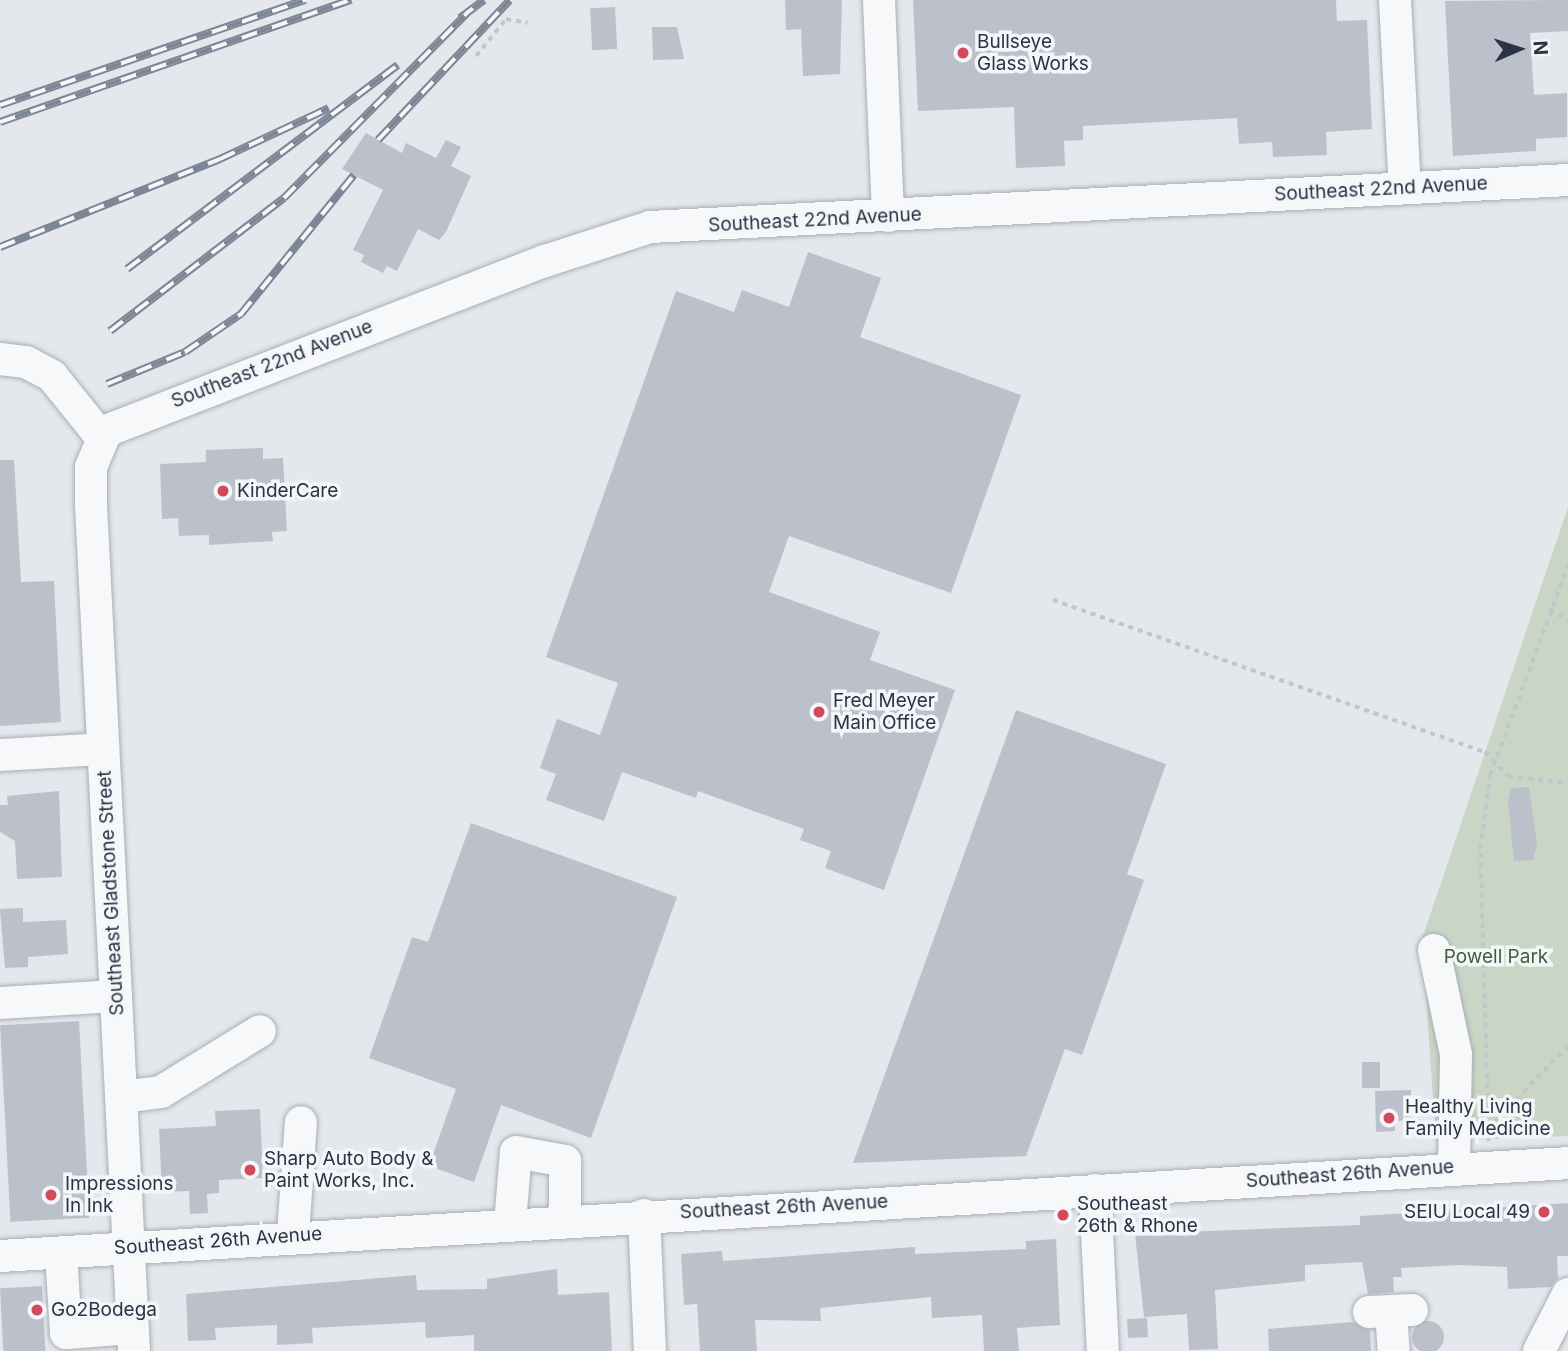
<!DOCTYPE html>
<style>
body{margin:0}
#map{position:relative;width:1568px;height:1351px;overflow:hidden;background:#e4e7ec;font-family:Inter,sans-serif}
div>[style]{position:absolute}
.green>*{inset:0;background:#c9d6c5}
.building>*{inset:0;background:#bbc0ca;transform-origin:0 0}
.round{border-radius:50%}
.path>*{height:3.5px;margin-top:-1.75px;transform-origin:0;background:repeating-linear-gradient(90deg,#c2c5cb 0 5px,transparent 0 10px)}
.roads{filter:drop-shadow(0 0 2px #a9aeb7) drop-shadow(0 0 2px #a9aeb7)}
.minor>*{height:32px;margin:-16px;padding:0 16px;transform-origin:16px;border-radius:16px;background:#f7f8fa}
.rail>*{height:8px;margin-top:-4px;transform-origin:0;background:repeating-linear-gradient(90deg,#f4f6f9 0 16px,#7d8696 0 32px);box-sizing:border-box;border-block:2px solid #7d8696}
.dots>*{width:19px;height:19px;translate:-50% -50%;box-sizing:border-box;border:4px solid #f4f6f9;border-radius:50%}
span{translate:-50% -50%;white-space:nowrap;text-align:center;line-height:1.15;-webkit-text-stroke:7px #f4f6f9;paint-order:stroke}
.poi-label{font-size:19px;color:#2b3445}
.left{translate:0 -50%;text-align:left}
.right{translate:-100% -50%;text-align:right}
.street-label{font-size:19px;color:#2b3445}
.park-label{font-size:19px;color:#3f6138}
.north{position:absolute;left:1484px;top:14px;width:70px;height:70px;-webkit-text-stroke:5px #f4f6f9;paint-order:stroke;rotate:87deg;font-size:19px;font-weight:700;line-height:28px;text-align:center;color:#2b3445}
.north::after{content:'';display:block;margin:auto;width:24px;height:32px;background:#2b3445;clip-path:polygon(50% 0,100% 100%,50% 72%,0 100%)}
</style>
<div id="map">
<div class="green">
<i style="clip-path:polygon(1568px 507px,1568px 1136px,1436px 1141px,1422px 939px)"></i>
</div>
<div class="building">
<i style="clip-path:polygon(785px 0,842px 0,840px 74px,803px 76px,801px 29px,786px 30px)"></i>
<i style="clip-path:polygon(913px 0,1336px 0,1337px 21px,1367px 20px,1372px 129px,1326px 132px,1327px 155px,1273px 157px,1272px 142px,1239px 144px,1237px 118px,1083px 126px,1083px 140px,1064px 141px,1065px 166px,1016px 168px,1014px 107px,918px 111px)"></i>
<i style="clip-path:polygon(1568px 0,1568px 31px,1530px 33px,1534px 95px,1567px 93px,1567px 137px,1536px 139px,1536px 151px,1453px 156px,1445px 1px)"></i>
<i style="left:615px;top:7px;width:42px;height:25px;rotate:87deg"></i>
<i style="clip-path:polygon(652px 27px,677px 27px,684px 59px,653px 60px)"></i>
<i style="clip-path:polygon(366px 133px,402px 153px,406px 143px,436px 158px,446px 140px,461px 147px,451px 166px,471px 176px,446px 232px,439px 240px,418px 229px,397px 271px,387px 266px,383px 273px,361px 262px,364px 255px,353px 250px,383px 190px,342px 169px)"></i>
<i style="clip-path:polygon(808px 252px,881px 278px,860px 337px,1021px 395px,951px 593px,789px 536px,769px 592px,880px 632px,870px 660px,955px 690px,884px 890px,825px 868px,831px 851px,800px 840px,804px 829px,698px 791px,696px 798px,622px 772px,604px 821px,546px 800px,556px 774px,540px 768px,557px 719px,600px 735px,618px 683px,546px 657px,676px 291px,734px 312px,742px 290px,789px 307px)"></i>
<i style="clip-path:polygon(263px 448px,263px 459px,283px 458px,287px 531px,272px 532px,273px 541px,209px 545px,209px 535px,179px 536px,178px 518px,162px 519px,160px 464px,206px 462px,206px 450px)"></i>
<i style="clip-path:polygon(0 460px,14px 460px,21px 582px,54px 581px,61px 722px,0 726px)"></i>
<i style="clip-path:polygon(1016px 710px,1166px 764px,1127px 874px,1144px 880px,1082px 1055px,1065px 1049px,1026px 1156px,853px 1163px)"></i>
<i style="clip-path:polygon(1529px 787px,1537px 844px,1533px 860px,1514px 861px,1508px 802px,1511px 788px)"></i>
<i style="clip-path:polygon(59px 791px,62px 877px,17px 879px,15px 841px,0 832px,0 805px,8px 805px,7px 796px)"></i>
<i style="clip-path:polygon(471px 823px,677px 897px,591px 1138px,501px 1105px,474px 1182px,429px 1166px,456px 1089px,369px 1058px,412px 937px,428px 942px)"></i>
<i style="clip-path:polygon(23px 908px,23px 922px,66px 920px,68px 954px,28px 957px,28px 967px,5px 968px,0 909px)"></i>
<i style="left:79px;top:1021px;width:197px;height:79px;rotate:87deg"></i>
<i style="left:1362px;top:1062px;width:18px;height:26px"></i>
<i style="clip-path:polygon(1411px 1090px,1412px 1120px,1395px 1121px,1395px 1131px,1376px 1132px,1375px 1091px)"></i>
<i style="clip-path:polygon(260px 1109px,263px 1178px,219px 1180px,219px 1193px,207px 1194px,208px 1213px,190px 1214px,189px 1191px,162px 1192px,159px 1129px,216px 1126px,215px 1111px)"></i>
<i style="clip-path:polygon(1568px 1203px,1568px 1256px,1557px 1256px,1558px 1278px,1551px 1287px,1508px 1289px,1507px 1267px,1459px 1265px,1401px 1268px,1402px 1277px,1393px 1277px,1394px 1292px,1368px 1294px,1362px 1262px,1305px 1265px,1305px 1281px,1215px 1290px,1218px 1349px,1189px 1350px,1187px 1314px,1144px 1317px,1135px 1234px,1360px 1225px,1360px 1216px)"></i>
<i style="clip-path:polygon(1056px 1239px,1060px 1325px,1017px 1328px,1019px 1351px,984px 1351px,982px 1315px,932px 1318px,931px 1297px,820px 1308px,821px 1321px,755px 1320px,757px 1351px,700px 1351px,697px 1304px,684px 1305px,681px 1254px,722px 1251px,723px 1261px,915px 1247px,915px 1254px,1026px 1249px,1026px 1241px)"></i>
<i style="clip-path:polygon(557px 1269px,558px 1295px,609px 1292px,612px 1351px,474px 1351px,474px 1335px,426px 1338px,425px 1322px,312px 1328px,313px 1343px,277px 1345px,277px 1325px,215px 1328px,216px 1340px,188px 1341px,186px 1294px,416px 1275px,417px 1290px,487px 1289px,487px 1279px)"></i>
<i style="left:42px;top:1286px;width:65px;height:42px;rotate:87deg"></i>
<i style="left:1147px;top:1318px;width:19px;height:20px;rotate:87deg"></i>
<i class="round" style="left:1412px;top:1321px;width:32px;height:32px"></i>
<i style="clip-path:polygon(1353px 1322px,1370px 1330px,1371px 1351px,1269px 1351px,1268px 1329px)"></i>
</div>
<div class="path">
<i style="left:476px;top:56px;width:48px;rotate:-51deg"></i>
<i style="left:506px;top:19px;width:22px;rotate:10deg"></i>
<i style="left:1053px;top:600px;width:458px;rotate:19.4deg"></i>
<i style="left:1485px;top:752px;width:33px;rotate:46deg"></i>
<i style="left:1508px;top:776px;width:60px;rotate:6.7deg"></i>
<i style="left:1550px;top:609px;width:22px;rotate:34deg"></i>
<i style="left:1488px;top:1128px;width:279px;rotate:-91.6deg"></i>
<i style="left:1480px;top:849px;width:75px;rotate:-82.3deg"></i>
<i style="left:1490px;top:775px;width:224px;rotate:-69.6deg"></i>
<i style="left:1488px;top:1141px;width:13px;rotate:-90deg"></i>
<i style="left:1488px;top:1128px;width:115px;rotate:-45.7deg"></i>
</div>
<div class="roads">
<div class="minor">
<i style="left:879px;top:0;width:216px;rotate:87.6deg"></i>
<i style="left:1395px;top:0;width:188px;rotate:87deg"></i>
<i style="left:0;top:359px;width:26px;rotate:7deg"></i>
<i style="left:26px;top:362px;width:30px;rotate:28deg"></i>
<i style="left:52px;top:376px;width:78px;rotate:51.2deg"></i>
<i style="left:0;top:755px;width:103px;rotate:-3.3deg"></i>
<i style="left:1434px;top:950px;width:106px;rotate:78.1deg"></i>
<i style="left:1456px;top:1054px;width:113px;rotate:91deg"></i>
<i style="left:0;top:1003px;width:116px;rotate:-3.5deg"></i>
<i style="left:121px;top:1097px;width:40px;rotate:-7.1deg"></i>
<i style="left:161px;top:1092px;width:116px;rotate:-31.6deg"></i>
<i style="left:1095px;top:1190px;width:161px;rotate:87.2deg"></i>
<i style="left:644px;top:1215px;width:136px;rotate:87.5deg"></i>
<i style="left:510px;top:1223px;width:71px;rotate:-85.2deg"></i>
<i style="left:516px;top:1152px;width:50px;rotate:10.4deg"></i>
<i style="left:565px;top:1161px;width:58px;rotate:90deg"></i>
<i style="left:293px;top:1235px;width:113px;rotate:-86deg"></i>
<i style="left:61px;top:1253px;width:80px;rotate:86.4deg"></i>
<i style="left:66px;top:1333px;width:66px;rotate:-4.3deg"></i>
<i style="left:0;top:1256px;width:1571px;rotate:-3.39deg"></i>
<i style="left:1369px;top:1312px;width:43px;rotate:-2.7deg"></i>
<i style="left:1391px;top:1312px;width:39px;rotate:86deg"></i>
<i style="left:134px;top:1351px;width:847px;rotate:-92.91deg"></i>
<i style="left:91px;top:505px;width:38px;rotate:-90deg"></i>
<i style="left:91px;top:467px;width:39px;rotate:-67deg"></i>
<i style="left:106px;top:431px;width:471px;rotate:-21.2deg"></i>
<i style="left:545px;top:261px;width:110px;rotate:-17.9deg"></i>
<i style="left:650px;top:227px;width:919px;rotate:-2.93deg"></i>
<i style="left:1539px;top:1351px;width:64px;rotate:-63deg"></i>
</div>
</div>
<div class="rail">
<i style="left:460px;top:18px;width:30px;rotate:-37deg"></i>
<i style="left:0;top:105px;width:323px;rotate:-19deg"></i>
<i style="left:0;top:122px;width:372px;rotate:-19.2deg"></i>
<i style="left:378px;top:140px;width:192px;rotate:-46.7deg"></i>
<i style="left:0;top:247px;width:237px;rotate:-21.8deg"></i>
<i style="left:220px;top:159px;width:120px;rotate:-25.1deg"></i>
<i style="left:127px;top:269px;width:339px;rotate:-37deg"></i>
<i style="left:110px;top:331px;width:219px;rotate:-37.4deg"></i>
<i style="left:284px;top:198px;width:260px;rotate:-45.3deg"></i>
<i style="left:107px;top:384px;width:84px;rotate:-22.3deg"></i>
<i style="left:185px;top:352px;width:68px;rotate:-34.2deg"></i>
<i style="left:241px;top:314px;width:179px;rotate:-50.9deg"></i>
</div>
<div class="dots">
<i style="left:963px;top:53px;background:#d1495b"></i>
<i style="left:223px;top:491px;background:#d1495b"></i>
<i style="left:819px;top:712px;background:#d1495b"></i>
<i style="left:1389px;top:1118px;background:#d1495b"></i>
<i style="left:250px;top:1170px;background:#d1495b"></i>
<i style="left:51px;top:1195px;background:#d1495b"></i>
<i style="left:1544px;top:1212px;background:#d1495b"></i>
<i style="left:1063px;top:1215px;background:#d1495b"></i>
<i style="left:37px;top:1310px;background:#d1495b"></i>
</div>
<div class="poi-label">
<span class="left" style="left:977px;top:53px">Bullseye<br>Glass Works</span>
<span class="left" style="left:237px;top:491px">KinderCare</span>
<span class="left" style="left:833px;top:712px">Fred Meyer<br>Main Office</span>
<span class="left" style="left:1405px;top:1118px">Healthy Living<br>Family Medicine</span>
<span class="left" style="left:264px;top:1170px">Sharp Auto Body &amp;<br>Paint Works, Inc.</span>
<span class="left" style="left:65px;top:1195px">Impressions<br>In Ink</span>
<span class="left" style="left:1077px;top:1215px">Southeast<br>26th &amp; Rhone</span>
<span class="right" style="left:1530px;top:1212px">SEIU Local 49</span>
<span class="left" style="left:51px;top:1310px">Go2Bodega</span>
</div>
<div class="street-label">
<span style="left:1381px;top:189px;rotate:-3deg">Southeast 22nd Avenue</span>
<span style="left:815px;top:220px;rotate:-3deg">Southeast 22nd Avenue</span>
<span style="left:272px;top:364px;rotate:-21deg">Southeast 22nd Avenue</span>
<span style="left:111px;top:893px;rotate:-93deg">Southeast Gladstone Street</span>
<span style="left:1350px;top:1174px;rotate:-4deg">Southeast 26th Avenue</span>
<span style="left:784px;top:1207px;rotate:-3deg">Southeast 26th Avenue</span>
<span style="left:218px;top:1241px;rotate:-4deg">Southeast 26th Avenue</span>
</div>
<div class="park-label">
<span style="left:1496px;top:957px">Powell Park</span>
</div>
<div class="north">N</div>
</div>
